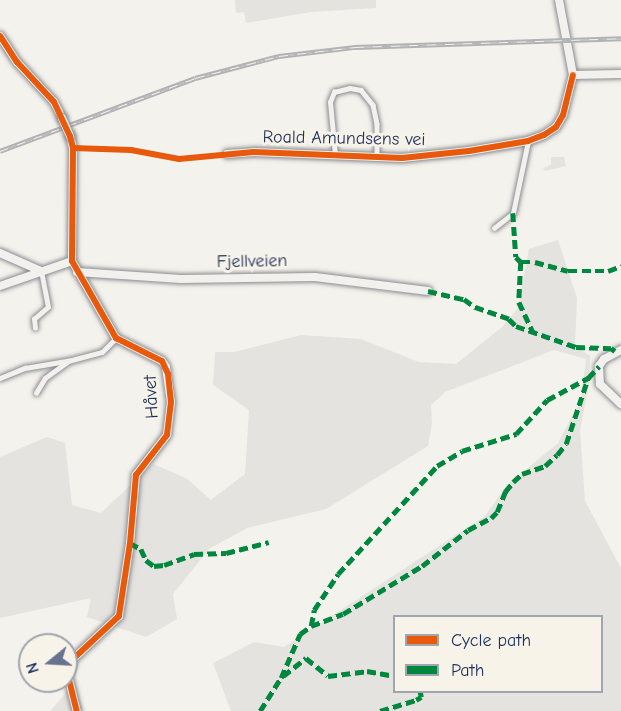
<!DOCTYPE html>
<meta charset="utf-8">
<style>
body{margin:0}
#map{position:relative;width:621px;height:711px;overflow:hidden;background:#f4f2ec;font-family:"Comic Neue",sans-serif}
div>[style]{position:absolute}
.green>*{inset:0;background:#e4e3df}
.roads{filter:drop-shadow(0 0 2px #898c92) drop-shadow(0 0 2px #898c92)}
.service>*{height:4.5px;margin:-2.25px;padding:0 2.25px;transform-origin:2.25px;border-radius:2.25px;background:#f2f1ed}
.minor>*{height:8px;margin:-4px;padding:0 4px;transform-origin:4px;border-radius:4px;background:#f2f1ed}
.rail>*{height:5px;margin-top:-2.5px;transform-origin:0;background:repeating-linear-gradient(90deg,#f7f3e8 0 9px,#b1b2b5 0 18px);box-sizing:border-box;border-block:2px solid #b1b2b5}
.bridges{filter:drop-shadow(0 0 2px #898c92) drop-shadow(0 0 2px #898c92)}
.minor-bridge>*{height:8px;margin:-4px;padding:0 4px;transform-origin:4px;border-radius:4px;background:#f2f1ed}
.quiet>*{height:4.5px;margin-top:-2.25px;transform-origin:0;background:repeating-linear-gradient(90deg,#00873e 0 9px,transparent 0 13.5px)}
.cycleway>*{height:6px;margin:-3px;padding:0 3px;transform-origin:3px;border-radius:3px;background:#e8590c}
span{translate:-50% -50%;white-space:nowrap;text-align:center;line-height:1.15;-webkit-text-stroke:6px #f7f3e8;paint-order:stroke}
.street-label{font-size:18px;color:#1b2f5e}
.legend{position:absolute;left:393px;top:615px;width:210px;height:78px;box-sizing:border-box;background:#f7f3e8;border:2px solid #9fa5b1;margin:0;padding:8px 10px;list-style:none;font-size:18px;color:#1b2f5e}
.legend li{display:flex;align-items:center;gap:12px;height:30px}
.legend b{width:30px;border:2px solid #9fa5b1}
.north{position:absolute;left:18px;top:633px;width:60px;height:60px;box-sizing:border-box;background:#f7f3e8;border:2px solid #9fa5b1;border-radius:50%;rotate:252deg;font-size:16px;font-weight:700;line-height:24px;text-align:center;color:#1b2f5e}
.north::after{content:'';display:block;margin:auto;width:21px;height:27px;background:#677390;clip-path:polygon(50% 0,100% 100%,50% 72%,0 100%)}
</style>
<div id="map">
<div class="green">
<i style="clip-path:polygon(235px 0,376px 0,376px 8px,311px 12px,246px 23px,244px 12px,236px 13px)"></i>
<i style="clip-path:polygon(551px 157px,564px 157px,566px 166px,545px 171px,543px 168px,551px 165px)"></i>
<i style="clip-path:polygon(evenodd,558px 240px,577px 298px,575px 346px,590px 356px,589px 384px,580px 430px,585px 501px,621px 568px,621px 711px,231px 711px,213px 663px,254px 642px,284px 647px,485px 516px,506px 486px,558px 443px,581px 399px,586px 359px,554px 350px,445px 392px,431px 405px,432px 423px,428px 446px,326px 509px,247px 528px,209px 549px,173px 594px,177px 619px,146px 637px,87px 617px,91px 598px,0 618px,0 457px,47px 437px,65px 443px,72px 505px,101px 513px,153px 464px,186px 478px,211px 500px,245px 474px,249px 410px,213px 385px,215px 352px,234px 352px,301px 335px,361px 339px,419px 362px,456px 364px,502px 327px,518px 308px,529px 249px,558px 240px,394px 616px,602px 616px,602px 692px,394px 692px,394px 616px)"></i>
<i style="clip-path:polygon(75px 683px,84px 711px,50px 711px)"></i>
</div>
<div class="roads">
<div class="service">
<i style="left:335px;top:155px;width:53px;rotate:-95.4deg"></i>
<i style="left:330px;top:102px;width:11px;rotate:-68deg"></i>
<i style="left:334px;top:92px;width:16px;rotate:-14deg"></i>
<i style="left:350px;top:88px;width:11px;rotate:10deg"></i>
<i style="left:361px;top:90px;width:19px;rotate:51deg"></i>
<i style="left:373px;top:105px;width:19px;rotate:78deg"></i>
<i style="left:377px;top:124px;width:34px;rotate:90deg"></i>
<i style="left:494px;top:228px;width:24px;rotate:-38deg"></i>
<i style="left:513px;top:213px;width:74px;rotate:-78.2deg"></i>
<i style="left:35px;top:328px;width:9px;rotate:-96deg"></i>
<i style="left:34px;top:319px;width:18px;rotate:-41deg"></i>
<i style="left:48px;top:307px;width:36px;rotate:-101deg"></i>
<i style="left:0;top:378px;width:27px;rotate:-22deg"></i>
<i style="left:25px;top:368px;width:43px;rotate:-9.5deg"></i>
<i style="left:36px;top:393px;width:17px;rotate:-59deg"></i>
<i style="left:45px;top:378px;width:29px;rotate:-36deg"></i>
<i style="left:68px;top:361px;width:35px;rotate:-15deg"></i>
<i style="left:102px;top:352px;width:20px;rotate:-45deg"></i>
</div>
<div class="minor">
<i style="left:559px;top:0;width:76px;rotate:79.4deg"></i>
<i style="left:573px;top:75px;width:48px;rotate:-1.2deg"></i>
<i style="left:0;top:36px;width:31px;rotate:57deg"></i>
<i style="left:17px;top:62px;width:54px;rotate:47.2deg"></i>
<i style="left:54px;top:102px;width:18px;rotate:63deg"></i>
<i style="left:70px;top:136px;width:12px;rotate:76deg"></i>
<i style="left:73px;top:148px;width:113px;rotate:90.5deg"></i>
<i style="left:72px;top:261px;width:89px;rotate:60.3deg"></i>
<i style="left:116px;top:338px;width:51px;rotate:26.6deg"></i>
<i style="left:162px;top:361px;width:7px;rotate:56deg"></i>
<i style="left:166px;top:367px;width:35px;rotate:82deg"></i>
<i style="left:171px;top:402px;width:33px;rotate:97deg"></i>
<i style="left:167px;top:435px;width:51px;rotate:127.8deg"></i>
<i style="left:136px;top:475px;width:68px;rotate:95deg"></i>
<i style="left:130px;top:543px;width:74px;rotate:98.6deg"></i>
<i style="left:119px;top:616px;width:63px;rotate:136.9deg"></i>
<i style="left:73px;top:659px;width:18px;rotate:106deg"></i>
<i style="left:68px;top:676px;width:36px;rotate:76deg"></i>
<i style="left:227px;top:154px;width:27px;rotate:-4deg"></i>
<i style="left:254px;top:152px;width:148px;rotate:2.3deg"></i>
<i style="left:402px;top:158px;width:67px;rotate:-6deg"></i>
<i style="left:469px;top:151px;width:60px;rotate:-9.6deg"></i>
<i style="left:528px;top:141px;width:17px;rotate:-21deg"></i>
<i style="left:544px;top:135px;width:14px;rotate:-34deg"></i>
<i style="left:556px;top:127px;width:14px;rotate:-60deg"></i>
<i style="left:563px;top:115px;width:41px;rotate:-76deg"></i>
<i style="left:0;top:253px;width:45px;rotate:23.7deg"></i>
<i style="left:77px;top:272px;width:104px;rotate:3.9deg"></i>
<i style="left:181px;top:279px;width:134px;rotate:-0.9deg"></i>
<i style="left:315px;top:277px;width:114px;rotate:7.1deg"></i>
<i style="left:0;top:286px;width:76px;rotate:-19.1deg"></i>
<i style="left:621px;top:350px;width:19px;rotate:152deg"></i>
<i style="left:604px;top:359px;width:9px;rotate:126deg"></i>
<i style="left:599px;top:366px;width:18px;rotate:87deg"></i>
<i style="left:600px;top:384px;width:29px;rotate:44deg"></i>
</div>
</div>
<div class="rail">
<i style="left:0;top:151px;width:208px;rotate:-20.5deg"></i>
<i style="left:195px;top:78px;width:87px;rotate:-14.7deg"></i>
<i style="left:279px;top:56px;width:77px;rotate:-6.8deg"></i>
<i style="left:355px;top:47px;width:266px;rotate:-1.9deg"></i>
</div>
<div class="bridges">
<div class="minor-bridge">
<i style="left:62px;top:118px;width:20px;rotate:66deg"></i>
</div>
</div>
<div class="quiet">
<i style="left:513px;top:213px;width:44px;rotate:86.1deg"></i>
<i style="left:516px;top:257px;width:7px;rotate:45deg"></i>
<i style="left:521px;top:262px;width:40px;rotate:92.9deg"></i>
<i style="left:519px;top:302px;width:33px;rotate:65deg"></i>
<i style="left:521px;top:262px;width:14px"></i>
<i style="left:535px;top:262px;width:34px;rotate:15deg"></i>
<i style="left:568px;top:271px;width:40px"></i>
<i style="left:608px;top:271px;width:14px;rotate:-21deg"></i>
<i style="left:428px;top:291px;width:37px;rotate:13deg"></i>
<i style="left:464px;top:299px;width:14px;rotate:36deg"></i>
<i style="left:475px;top:307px;width:36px;rotate:19deg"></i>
<i style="left:509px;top:319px;width:10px;rotate:45deg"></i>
<i style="left:516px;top:326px;width:64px;rotate:19.3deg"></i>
<i style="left:576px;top:347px;width:35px;rotate:2deg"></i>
<i style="left:611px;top:348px;width:5px;rotate:37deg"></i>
<i style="left:130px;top:543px;width:13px;rotate:29deg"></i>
<i style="left:141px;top:549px;width:12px;rotate:66deg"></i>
<i style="left:146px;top:560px;width:10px;rotate:37deg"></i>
<i style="left:154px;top:566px;width:10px;rotate:-6deg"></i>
<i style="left:164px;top:565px;width:32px;rotate:-20deg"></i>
<i style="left:194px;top:554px;width:32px;rotate:-2deg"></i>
<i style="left:226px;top:553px;width:44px;rotate:-14.3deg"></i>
<i style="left:311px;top:626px;width:16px;rotate:-79deg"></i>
<i style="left:314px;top:610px;width:43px;rotate:-56.3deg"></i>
<i style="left:338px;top:574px;width:147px;rotate:-47.5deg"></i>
<i style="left:437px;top:466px;width:29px;rotate:-31deg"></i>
<i style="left:462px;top:451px;width:57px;rotate:-17.5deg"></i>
<i style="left:516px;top:434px;width:46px;rotate:-47.6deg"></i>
<i style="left:547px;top:400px;width:47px;rotate:-28.2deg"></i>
<i style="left:283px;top:676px;width:29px;rotate:-38deg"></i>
<i style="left:306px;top:658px;width:28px;rotate:39deg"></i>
<i style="left:328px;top:676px;width:39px;rotate:-7deg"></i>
<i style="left:367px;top:671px;width:27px;rotate:10deg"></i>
<i style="left:260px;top:711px;width:39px;rotate:-58deg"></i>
<i style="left:281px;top:678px;width:48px;rotate:-66.6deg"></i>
<i style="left:300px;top:634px;width:14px;rotate:-36deg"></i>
<i style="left:311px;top:626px;width:34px;rotate:-21deg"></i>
<i style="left:343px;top:614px;width:92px;rotate:-31.3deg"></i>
<i style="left:422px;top:566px;width:58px;rotate:-38deg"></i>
<i style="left:468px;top:530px;width:26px;rotate:-28deg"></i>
<i style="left:491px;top:518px;width:8px;rotate:-45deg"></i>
<i style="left:497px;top:512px;width:22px;rotate:-68deg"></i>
<i style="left:505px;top:492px;width:13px;rotate:-51deg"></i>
<i style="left:513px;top:482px;width:12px;rotate:-42deg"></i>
<i style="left:522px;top:474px;width:24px;rotate:-19deg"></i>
<i style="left:545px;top:466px;width:16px;rotate:-43deg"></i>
<i style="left:557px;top:455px;width:14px;rotate:-51deg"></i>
<i style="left:566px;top:444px;width:70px;rotate:-71.6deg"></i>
<i style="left:588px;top:378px;width:16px;rotate:-47deg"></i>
<i style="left:380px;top:711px;width:38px;rotate:-17deg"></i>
<i style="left:416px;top:700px;width:6px;rotate:-31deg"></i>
<i style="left:421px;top:697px;width:5px;rotate:-101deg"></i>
</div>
<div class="cycleway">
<i style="left:0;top:36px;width:31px;rotate:57deg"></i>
<i style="left:17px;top:62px;width:54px;rotate:47.2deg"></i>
<i style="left:54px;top:102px;width:38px;rotate:65deg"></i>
<i style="left:70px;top:136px;width:12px;rotate:76deg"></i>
<i style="left:73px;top:148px;width:113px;rotate:90.5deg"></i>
<i style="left:72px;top:261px;width:89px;rotate:60.3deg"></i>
<i style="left:116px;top:338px;width:51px;rotate:26.6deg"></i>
<i style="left:162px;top:361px;width:14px;rotate:65deg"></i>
<i style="left:168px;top:374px;width:28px;rotate:84deg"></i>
<i style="left:171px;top:402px;width:33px;rotate:97deg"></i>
<i style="left:167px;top:435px;width:51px;rotate:127.8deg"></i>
<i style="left:136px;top:475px;width:68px;rotate:95deg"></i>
<i style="left:130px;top:543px;width:74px;rotate:98.6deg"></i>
<i style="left:119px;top:616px;width:63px;rotate:136.9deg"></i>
<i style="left:73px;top:659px;width:18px;rotate:106deg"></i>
<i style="left:68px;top:676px;width:36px;rotate:76deg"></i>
<i style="left:73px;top:148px;width:58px;rotate:2deg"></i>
<i style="left:131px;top:150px;width:49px;rotate:10.6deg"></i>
<i style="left:179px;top:159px;width:75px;rotate:-5.3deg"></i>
<i style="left:254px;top:152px;width:148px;rotate:2.3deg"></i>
<i style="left:402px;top:158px;width:67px;rotate:-6deg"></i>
<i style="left:469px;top:151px;width:60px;rotate:-9.6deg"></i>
<i style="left:528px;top:141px;width:17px;rotate:-21deg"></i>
<i style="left:544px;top:135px;width:14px;rotate:-34deg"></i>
<i style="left:556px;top:127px;width:14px;rotate:-60deg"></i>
<i style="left:563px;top:115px;width:41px;rotate:-76deg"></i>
</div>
<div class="street-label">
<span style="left:344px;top:139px;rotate:1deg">Roald Amundsens vei</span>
<span style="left:252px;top:262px;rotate:-1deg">Fjellveien</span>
<span style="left:152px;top:397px;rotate:-93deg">Håvet</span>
</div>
<ul class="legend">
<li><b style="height:8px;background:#e8590c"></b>Cycle path</li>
<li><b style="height:8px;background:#00873e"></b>Path</li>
</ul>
<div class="north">N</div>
</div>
